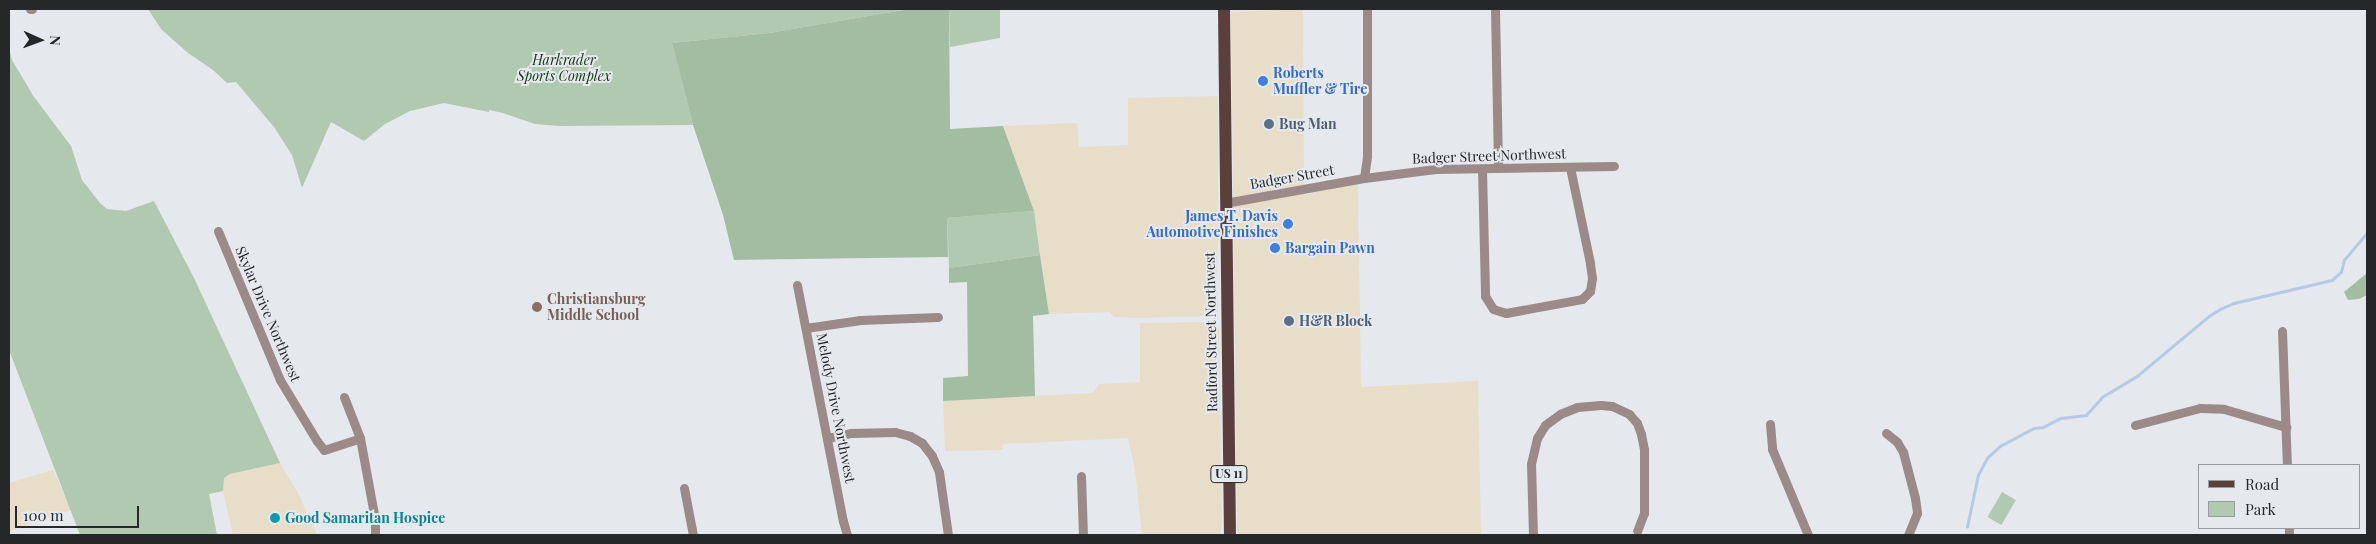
<!DOCTYPE html>
<style>
body{margin:0}
#map{position:relative;width:2376px;height:544px;overflow:hidden;background:#e5e8ed;font-family:"Playfair Display",serif}
div>[style]{position:absolute}
.commercial>*{inset:0;background:#e7ddc8}
.green>*{inset:0;background:#b1c8b1;transform-origin:0 0}
.forest>*{inset:0;background:#a3bda2}
.stream>*{height:2.5px;margin:-1.25px;padding:0 1.25px;transform-origin:1.25px;border-radius:1.25px;background:#b5cae7}
.minor>*{height:9px;margin:-4.5px;padding:0 4.5px;transform-origin:4.5px;border-radius:4.5px;background:#9b8a88}
.primary>*{height:12px;margin:-6px;padding:0 6px;transform-origin:6px;border-radius:6px;background:#5b3f3c}
.dots>*{width:14px;height:14px;translate:-50% -50%;box-sizing:border-box;border:2px solid #e5e8ed;border-radius:50%}
span{translate:-50% -50%;white-space:nowrap;text-align:center;line-height:1.15;-webkit-text-stroke:4px #e5e8ed;paint-order:stroke}
.shield-label span{padding:1px 4px;background:#e5e8ed;border:1px solid;border-radius:4px;-webkit-text-stroke-width:0}
.shield-label{font-size:12px;color:#262729;font-weight:700}
.park-label{font-size:14px;color:#133a15;font-style:italic}
.shop-label{font-size:14px;color:#366cbe;font-weight:700}
.left{translate:0 -50%;text-align:left}
.right{translate:-100% -50%;text-align:right}
.service-label{font-size:14px;color:#4e5e75;font-weight:700}
.street-label{font-size:14px;color:#262729}
.education-label{font-size:14px;color:#785e54;font-weight:700}
.culture-label{font-size:14px;color:#0d838f;font-weight:700}
.frame{position:absolute;inset:0;border:10px solid #262729;pointer-events:none}
.legend{position:absolute;left:2198px;top:464px;width:162px;height:65px;box-sizing:border-box;background:#e5e8ed;border:1px solid #999b9f;margin:0;padding:6px 9px;list-style:none;font-size:15px;color:#262729}
.legend li{display:flex;align-items:center;gap:10px;height:25px}
.legend b{width:25px;border:1px solid #999b9f}
.north{position:absolute;left:15px;top:15px;width:50px;height:50px;-webkit-text-stroke:4px #e5e8ed;paint-order:stroke;rotate:92deg;font-size:14px;font-weight:700;line-height:20px;text-align:center;color:#262729}
.north::after{content:'';display:block;margin:auto;width:18px;height:22px;background:#262729;clip-path:polygon(50% 0,100% 100%,50% 72%,0 100%)}
.scale{position:absolute;left:15px;top:506px;width:124px;height:22px;box-sizing:border-box;border:2px solid #262729;border-top:0;padding-left:6px;font-size:15px;line-height:18px;white-space:nowrap;color:#262729;-webkit-text-stroke:4px #e5e8ed;paint-order:stroke}
</style>
<div id="map">
<div class="commercial">
<i style="clip-path:polygon(1303px 9px,1304px 195px,1358px 183px,1361px 387px,1478px 381px,1481px 535px,1237px 535px,1231px 12px)"></i>
<i style="clip-path:polygon(1218px 96px,1218px 314px,1213px 316px,1138px 318px,1114px 317px,1110px 312px,1049px 314px,1034px 211px,1003px 126px,1077px 123px,1079px 147px,1128px 145px,1128px 98px)"></i>
<i style="clip-path:polygon(1140px 323px,1212px 322px,1219px 327px,1222px 520px,1220px 535px,1142px 535px,1135px 470px,1128px 438px,1003px 444px,1003px 450px,945px 451px,943px 401px,1093px 393px,1099px 384px,1140px 382px)"></i>
<i style="clip-path:polygon(280px 463px,299px 495px,317px 535px,233px 535px,223px 491px,224px 478px,230px 474px)"></i>
<i style="clip-path:polygon(53px 470px,71px 510px,9px 531px,9px 483px)"></i>
</div>
<div class="green">
<i style="clip-path:polygon(148px 9px,909px 9px,769px 33px,672px 43px,693px 125px,559px 126px,535px 124px,503px 113px,489px 110px,489px 112px,444px 103px,410px 111px,385px 124px,364px 141px,331px 122px,302px 188px,292px 155px,274px 127px,236px 82px,227px 83px,213px 70px,188px 53px,161px 29px)"></i>
<i style="clip-path:polygon(949px 9px,1000px 9px,1000px 38px,950px 47px)"></i>
<i style="clip-path:polygon(9px 48px,12px 60px,34px 97px,71px 146px,82px 180px,100px 203px,107px 209px,126px 211px,154px 201px,194px 278px,280px 463px,230px 474px,224px 478px,223px 491px,209px 494px,217px 535px,80px 535px,9px 350px)"></i>
<i style="clip-path:polygon(1034px 211px,1040px 255px,949px 268px,947px 218px)"></i>
<i style="left:2002px;top:492px;width:16px;height:29px;rotate:30deg"></i>
</div>
<div class="forest">
<i style="clip-path:polygon(909px 9px,949px 9px,950px 129px,1003px 126px,1034px 211px,947px 218px,948px 257px,734px 260px,723px 215px,693px 125px,672px 43px,769px 33px)"></i>
<i style="clip-path:polygon(1040px 255px,1049px 314px,1033px 316px,1035px 396px,943px 401px,943px 378px,968px 376px,967px 282px,949px 283px,949px 268px)"></i>
<i style="clip-path:polygon(2367px 273px,2367px 295px,2359px 299px,2348px 300px,2344px 292px)"></i>
</div>
<div class="stream">
<i style="left:1967px;top:527px;width:53px;rotate:-78.1deg"></i>
<i style="left:1978px;top:475px;width:19px;rotate:-62deg"></i>
<i style="left:1987px;top:458px;width:18px;rotate:-43deg"></i>
<i style="left:2000px;top:446px;width:38px;rotate:-28deg"></i>
<i style="left:2034px;top:428px;width:9px;rotate:-6deg"></i>
<i style="left:2043px;top:427px;width:20px;rotate:-27deg"></i>
<i style="left:2061px;top:418px;width:25px;rotate:-7deg"></i>
<i style="left:2086px;top:415px;width:24px;rotate:-48deg"></i>
<i style="left:2102px;top:397px;width:41px;rotate:-31deg"></i>
<i style="left:2137px;top:376px;width:94px;rotate:-39.8deg"></i>
<i style="left:2209px;top:316px;width:13px;rotate:-32deg"></i>
<i style="left:2220px;top:309px;width:15px;rotate:-23deg"></i>
<i style="left:2234px;top:303px;width:101px;rotate:-13.2deg"></i>
<i style="left:2332px;top:280px;width:12px;rotate:-42deg"></i>
<i style="left:2341px;top:272px;width:12px;rotate:-76deg"></i>
<i style="left:2344px;top:260px;width:35px;rotate:-50deg"></i>
</div>
<div class="minor">
<i style="left:30px;top:9px;width:2px"></i>
<i style="left:1495px;top:9px;width:159px;rotate:88.9deg"></i>
<i style="left:1482px;top:169px;width:127px;rotate:88.6deg"></i>
<i style="left:1485px;top:296px;width:15px;rotate:58deg"></i>
<i style="left:1493px;top:309px;width:14px;rotate:17deg"></i>
<i style="left:1506px;top:313px;width:77px;rotate:-10.4deg"></i>
<i style="left:1582px;top:299px;width:11px;rotate:-45deg"></i>
<i style="left:1590px;top:291px;width:13px;rotate:-81deg"></i>
<i style="left:1592px;top:278px;width:15px;rotate:-98deg"></i>
<i style="left:1590px;top:263px;width:98px;rotate:-101.8deg"></i>
<i style="left:1364px;top:178px;width:22px;rotate:-82deg"></i>
<i style="left:1367px;top:156px;width:147px;rotate:-90deg"></i>
<i style="left:1225px;top:203px;width:141px;rotate:-10.2deg"></i>
<i style="left:1364px;top:178px;width:72px;rotate:-7.2deg"></i>
<i style="left:1435px;top:169px;width:179px;rotate:-1deg"></i>
<i style="left:218px;top:231px;width:161px;rotate:67.4deg"></i>
<i style="left:280px;top:380px;width:71px;rotate:58.8deg"></i>
<i style="left:317px;top:441px;width:11px;rotate:52deg"></i>
<i style="left:324px;top:450px;width:38px;rotate:-18deg"></i>
<i style="left:797px;top:285px;width:240px;rotate:79deg"></i>
<i style="left:843px;top:521px;width:15px;rotate:74deg"></i>
<i style="left:806px;top:328px;width:55px;rotate:-8.4deg"></i>
<i style="left:860px;top:320px;width:78px;rotate:-2.2deg"></i>
<i style="left:2282px;top:331px;width:134px;rotate:87.9deg"></i>
<i style="left:344px;top:397px;width:44px;rotate:68.7deg"></i>
<i style="left:360px;top:438px;width:83px;rotate:79.6deg"></i>
<i style="left:375px;top:520px;width:15px;rotate:90deg"></i>
<i style="left:1770px;top:424px;width:25px;rotate:85deg"></i>
<i style="left:1772px;top:449px;width:93px;rotate:67.3deg"></i>
<i style="left:2135px;top:425px;width:67px;rotate:-14.7deg"></i>
<i style="left:2200px;top:408px;width:24px;rotate:2deg"></i>
<i style="left:2224px;top:409px;width:65px;rotate:16.2deg"></i>
<i style="left:1886px;top:433px;width:14px;rotate:39deg"></i>
<i style="left:1897px;top:442px;width:12px;rotate:59deg"></i>
<i style="left:1903px;top:452px;width:48px;rotate:75.4deg"></i>
<i style="left:1915px;top:498px;width:15px;rotate:82deg"></i>
<i style="left:1917px;top:513px;width:24px;rotate:112deg"></i>
<i style="left:827px;top:438px;width:25px;rotate:-12deg"></i>
<i style="left:851px;top:433px;width:44px;rotate:-1.3deg"></i>
<i style="left:895px;top:432px;width:16px;rotate:15deg"></i>
<i style="left:910px;top:436px;width:14px;rotate:30deg"></i>
<i style="left:922px;top:443px;width:16px;rotate:52deg"></i>
<i style="left:932px;top:456px;width:17px;rotate:66deg"></i>
<i style="left:939px;top:472px;width:64px;rotate:81.9deg"></i>
<i style="left:1081px;top:476px;width:59px;rotate:88.1deg"></i>
<i style="left:684px;top:488px;width:48px;rotate:79.2deg"></i>
<i style="left:2289px;top:528px;width:7px;rotate:90deg"></i>
<i style="left:1533px;top:535px;width:71px;rotate:-91.6deg"></i>
<i style="left:1531px;top:464px;width:27px;rotate:-77deg"></i>
<i style="left:1537px;top:438px;width:15px;rotate:-58deg"></i>
<i style="left:1545px;top:425px;width:19px;rotate:-36deg"></i>
<i style="left:1560px;top:414px;width:18px;rotate:-22deg"></i>
<i style="left:1577px;top:407px;width:24px;rotate:-5deg"></i>
<i style="left:1601px;top:405px;width:11px;rotate:5deg"></i>
<i style="left:1612px;top:406px;width:19px;rotate:25deg"></i>
<i style="left:1629px;top:414px;width:12px;rotate:48deg"></i>
<i style="left:1637px;top:423px;width:12px;rotate:70deg"></i>
<i style="left:1641px;top:434px;width:16px;rotate:79deg"></i>
<i style="left:1644px;top:450px;width:63px;rotate:90deg"></i>
<i style="left:1644px;top:513px;width:19px;rotate:111deg"></i>
</div>
<div class="primary">
<i style="left:1224px;top:9px;width:526px;rotate:89.35deg"></i>
</div>
<div class="dots">
<i style="left:1263px;top:81px;background:#3f7fe0"></i>
<i style="left:1269px;top:124px;background:#5c6f8a"></i>
<i style="left:1288px;top:224px;background:#3f7fe0"></i>
<i style="left:1275px;top:248px;background:#3f7fe0"></i>
<i style="left:537px;top:307px;background:#8d6e63"></i>
<i style="left:1289px;top:321px;background:#5c6f8a"></i>
<i style="left:275px;top:518px;background:#0f9aa8"></i>
</div>
<div class="shield-label">
<span style="left:1229px;top:474px">US 11</span>
</div>
<div class="park-label">
<span style="left:564px;top:68px">Harkrader<br>Sports Complex</span>
</div>
<div class="shop-label">
<span class="left" style="left:1273px;top:81px">Roberts<br>Muffler &amp; Tire</span>
<span class="right" style="left:1278px;top:224px">James T. Davis<br>Automotive Finishes</span>
<span class="left" style="left:1285px;top:248px">Bargain Pawn</span>
</div>
<div class="service-label">
<span class="left" style="left:1279px;top:124px">Bug Man</span>
<span class="left" style="left:1299px;top:321px">H&amp;R Block</span>
</div>
<div class="street-label">
<span style="left:1489px;top:156px;rotate:-2deg">Badger Street Northwest</span>
<span style="left:1292px;top:177px;rotate:-10deg">Badger Street</span>
<span style="left:268px;top:314px;rotate:67deg">Skylar Drive Northwest</span>
<span style="left:1211px;top:332px;rotate:-91deg">Radford Street Northwest</span>
<span style="left:836px;top:408px;rotate:79deg">Melody Drive Northwest</span>
</div>
<div class="education-label">
<span class="left" style="left:547px;top:307px">Christiansburg<br>Middle School</span>
</div>
<div class="culture-label">
<span class="left" style="left:285px;top:518px">Good Samaritan Hospice</span>
</div>
<div class="frame"></div>
<ul class="legend">
<li><b style="height:6px;background:#5b3f3c"></b>Road</li>
<li><b style="height:14px;background:#b1c8b1"></b>Park</li>
</ul>
<div class="north">N</div>
<div class="scale">100 m</div>
</div>
